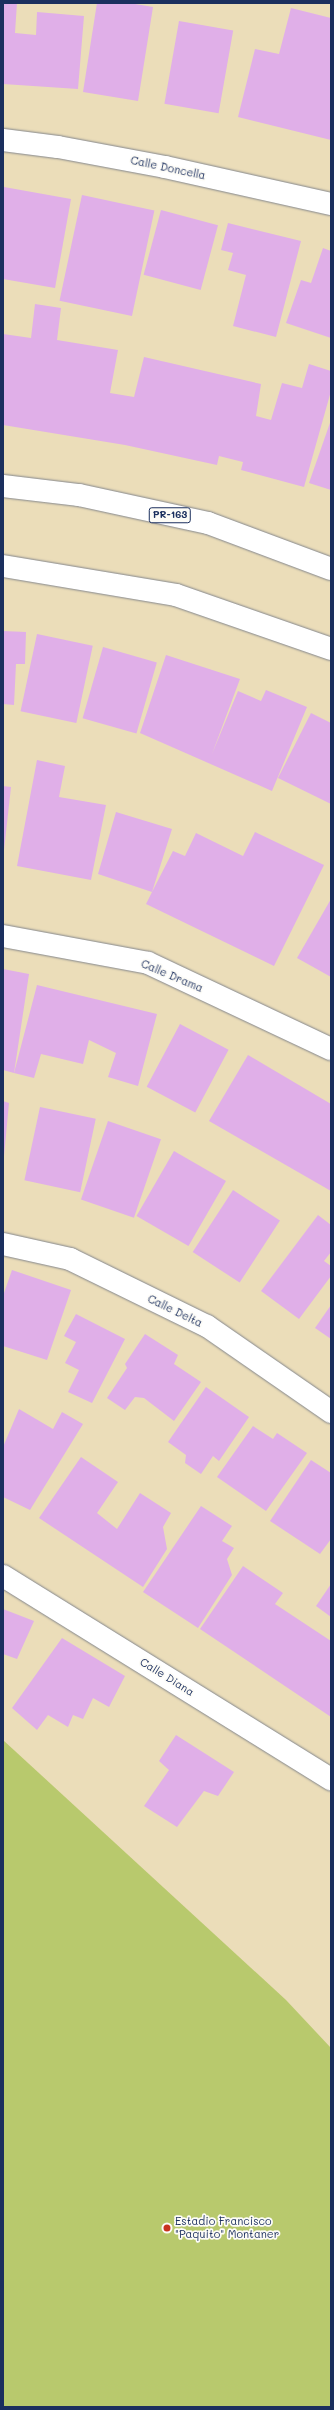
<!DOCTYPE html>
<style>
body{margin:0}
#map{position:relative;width:334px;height:2410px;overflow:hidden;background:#ebddb9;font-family:Mali,sans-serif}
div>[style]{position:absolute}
.green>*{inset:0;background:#b8c96d}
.building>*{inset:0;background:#e0afe8;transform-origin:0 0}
.roads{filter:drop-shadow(0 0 1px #83868c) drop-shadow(0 0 1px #83868c)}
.street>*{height:22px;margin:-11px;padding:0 11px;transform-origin:11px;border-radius:11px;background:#fff}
.primary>*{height:22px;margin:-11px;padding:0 11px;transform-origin:11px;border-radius:11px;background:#fff}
.dots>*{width:11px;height:11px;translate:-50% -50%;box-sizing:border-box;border:2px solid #fdfcf7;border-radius:50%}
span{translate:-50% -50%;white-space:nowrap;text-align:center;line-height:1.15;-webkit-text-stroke:3.5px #fdfcf7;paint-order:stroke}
.shield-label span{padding:1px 3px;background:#fdfcf7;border:1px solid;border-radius:3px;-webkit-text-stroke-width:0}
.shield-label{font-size:10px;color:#1b2f5e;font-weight:700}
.street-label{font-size:11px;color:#1b2f5e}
.poi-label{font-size:11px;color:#1b2f5e}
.left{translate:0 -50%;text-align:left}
.frame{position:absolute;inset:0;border:4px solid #1b2f5e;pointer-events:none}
</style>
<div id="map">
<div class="green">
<i style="clip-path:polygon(3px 1740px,286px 2000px,331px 2048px,331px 2407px,3px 2407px)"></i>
</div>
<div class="building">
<i style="clip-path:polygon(3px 3px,17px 3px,15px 33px,36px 35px,37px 12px,84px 16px,78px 89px,3px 84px)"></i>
<i style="clip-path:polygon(97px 3px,129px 3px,153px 7px,138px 101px,83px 92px)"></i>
<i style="clip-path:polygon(291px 8px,331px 18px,331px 140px,238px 117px,255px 49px,279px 54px)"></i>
<i style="left:179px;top:21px;width:55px;height:84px;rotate:10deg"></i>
<i style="clip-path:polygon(4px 187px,71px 199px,55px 288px,3px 279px)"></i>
<i style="left:82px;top:195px;width:74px;height:108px;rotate:12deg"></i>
<i style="left:161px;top:210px;width:59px;height:67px;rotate:15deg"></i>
<i style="clip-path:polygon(228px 223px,301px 241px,276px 337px,233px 326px,246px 275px,228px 270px,233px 253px,221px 250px)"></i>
<i style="clip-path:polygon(323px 248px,331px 251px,331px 338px,286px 323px,301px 280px,311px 283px)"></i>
<i style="clip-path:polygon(35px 304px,61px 308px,57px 340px,118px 350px,110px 393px,134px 397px,144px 357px,261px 384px,256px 416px,271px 420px,282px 383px,302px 388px,309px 364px,331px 371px,331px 391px,304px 487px,241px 470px,243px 462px,219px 456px,217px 465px,125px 445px,3px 425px,3px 334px,31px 338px)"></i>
<i style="clip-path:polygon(331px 420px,331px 490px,309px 483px)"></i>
<i style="clip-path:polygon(3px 631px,26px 632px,25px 664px,16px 664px,14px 705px,3px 704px)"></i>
<i style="left:37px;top:634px;width:57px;height:79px;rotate:12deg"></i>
<i style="left:103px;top:647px;width:56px;height:74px;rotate:16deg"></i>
<i style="clip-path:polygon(166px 655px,240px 679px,212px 754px,238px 691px,261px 701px,266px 690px,307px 707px,272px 791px,140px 733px)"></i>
<i style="clip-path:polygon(311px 713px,331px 723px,331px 804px,278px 778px)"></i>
<i style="clip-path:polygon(37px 760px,65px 766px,59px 797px,106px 805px,91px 880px,17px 866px)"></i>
<i style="clip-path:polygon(3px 786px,11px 787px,4px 850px,3px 850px)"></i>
<i style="clip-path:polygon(116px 812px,172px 829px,152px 892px,173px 851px,185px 856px,196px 833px,243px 856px,255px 832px,324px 865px,274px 966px,146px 904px,152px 892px,98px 874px)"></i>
<i style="clip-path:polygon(331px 899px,331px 977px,297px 958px)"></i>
<i style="clip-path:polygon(3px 969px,29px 974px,14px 1073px,3px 1070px)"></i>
<i style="clip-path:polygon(37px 985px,157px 1014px,138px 1086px,108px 1077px,116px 1053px,89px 1040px,83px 1064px,41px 1054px,34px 1078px,14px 1073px)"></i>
<i style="left:180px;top:1024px;width:55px;height:71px;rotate:28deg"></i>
<i style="clip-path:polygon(248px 1055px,331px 1104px,331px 1191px,209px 1121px)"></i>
<i style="clip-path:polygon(3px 1101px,9px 1103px,4px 1156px,3px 1156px)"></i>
<i style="left:40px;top:1107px;width:57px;height:75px;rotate:12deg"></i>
<i style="left:108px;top:1121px;width:56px;height:83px;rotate:19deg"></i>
<i style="left:174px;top:1151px;width:60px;height:75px;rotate:30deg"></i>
<i style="left:233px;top:1190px;width:56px;height:74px;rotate:33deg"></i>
<i style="clip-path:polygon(318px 1215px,331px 1225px,331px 1252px,324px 1261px,331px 1266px,331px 1276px,299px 1319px,261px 1291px)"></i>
<i style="clip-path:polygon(12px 1270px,71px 1290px,47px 1360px,3px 1346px,3px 1296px)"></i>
<i style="clip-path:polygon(331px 1305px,331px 1339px,315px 1328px)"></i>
<i style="clip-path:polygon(76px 1314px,125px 1339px,92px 1403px,68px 1392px,79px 1370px,65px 1363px,76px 1342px,64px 1336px)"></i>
<i style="clip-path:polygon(145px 1334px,178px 1355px,174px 1364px,201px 1382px,174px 1421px,144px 1398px,135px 1397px,125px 1410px,107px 1398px,127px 1368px,125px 1364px)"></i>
<i style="clip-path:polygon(206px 1387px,249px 1417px,219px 1461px,213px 1456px,201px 1474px,185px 1463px,186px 1455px,168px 1442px)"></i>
<i style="clip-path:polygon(19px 1409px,53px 1429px,62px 1412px,83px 1424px,30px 1510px,3px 1497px,3px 1447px)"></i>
<i style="clip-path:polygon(253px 1426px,273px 1439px,277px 1433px,307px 1453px,266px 1511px,217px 1477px)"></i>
<i style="clip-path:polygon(81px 1457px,118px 1482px,97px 1513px,117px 1529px,140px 1493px,171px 1513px,163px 1527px,167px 1549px,143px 1587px,39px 1518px)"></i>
<i style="clip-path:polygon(311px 1460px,331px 1473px,331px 1539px,320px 1554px,270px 1521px)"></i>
<i style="clip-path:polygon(201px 1506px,232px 1526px,222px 1541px,234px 1548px,227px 1559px,232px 1575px,198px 1628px,143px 1592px)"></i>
<i style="clip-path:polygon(243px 1566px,283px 1593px,275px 1604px,331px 1641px,331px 1717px,200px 1629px)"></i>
<i style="clip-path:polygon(331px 1584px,331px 1617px,316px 1606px)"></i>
<i style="clip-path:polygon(3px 1609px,34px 1621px,17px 1659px,3px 1654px)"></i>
<i style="clip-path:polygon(62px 1638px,125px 1676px,109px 1707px,93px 1698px,83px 1719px,73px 1715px,68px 1727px,48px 1715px,37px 1730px,12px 1708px)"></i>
<i style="clip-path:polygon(176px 1735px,234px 1772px,218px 1796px,204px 1791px,177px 1827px,144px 1806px,169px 1770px,159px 1761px)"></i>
</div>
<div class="roads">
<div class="street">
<i style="left:3px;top:140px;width:55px;rotate:7.3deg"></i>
<i style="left:58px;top:147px;width:109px;rotate:10.6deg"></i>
<i style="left:165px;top:167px;width:170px;rotate:12.6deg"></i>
<i style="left:3px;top:936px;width:147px;rotate:10.5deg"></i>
<i style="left:148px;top:963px;width:202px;rotate:25.2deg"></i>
<i style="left:3px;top:1244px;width:69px;rotate:12.6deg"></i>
<i style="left:70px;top:1259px;width:153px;rotate:26.1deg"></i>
<i style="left:207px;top:1326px;width:151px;rotate:34.7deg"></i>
<i style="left:3px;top:1576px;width:386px;rotate:31.8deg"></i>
</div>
<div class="primary">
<i style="left:3px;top:486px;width:77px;rotate:6.8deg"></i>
<i style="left:79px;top:495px;width:132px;rotate:12.2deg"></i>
<i style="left:208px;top:523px;width:131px;rotate:20.5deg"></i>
<i style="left:3px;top:566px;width:175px;rotate:9.5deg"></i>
<i style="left:176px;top:595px;width:164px;rotate:19.2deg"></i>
</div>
</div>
<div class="dots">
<i style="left:167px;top:2228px;background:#c8321e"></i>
</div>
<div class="shield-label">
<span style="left:170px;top:515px">PR-163</span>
</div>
<div class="street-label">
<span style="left:168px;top:168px;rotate:12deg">Calle Doncella</span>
<span style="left:172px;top:976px;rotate:23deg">Calle Drama</span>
<span style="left:175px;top:1311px;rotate:26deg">Calle Delta</span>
<span style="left:167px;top:1677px;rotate:32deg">Calle Diana</span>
</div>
<div class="poi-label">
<span class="left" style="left:175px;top:2228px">Estadio Francisco<br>"Paquito" Montaner</span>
</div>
<div class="frame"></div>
</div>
